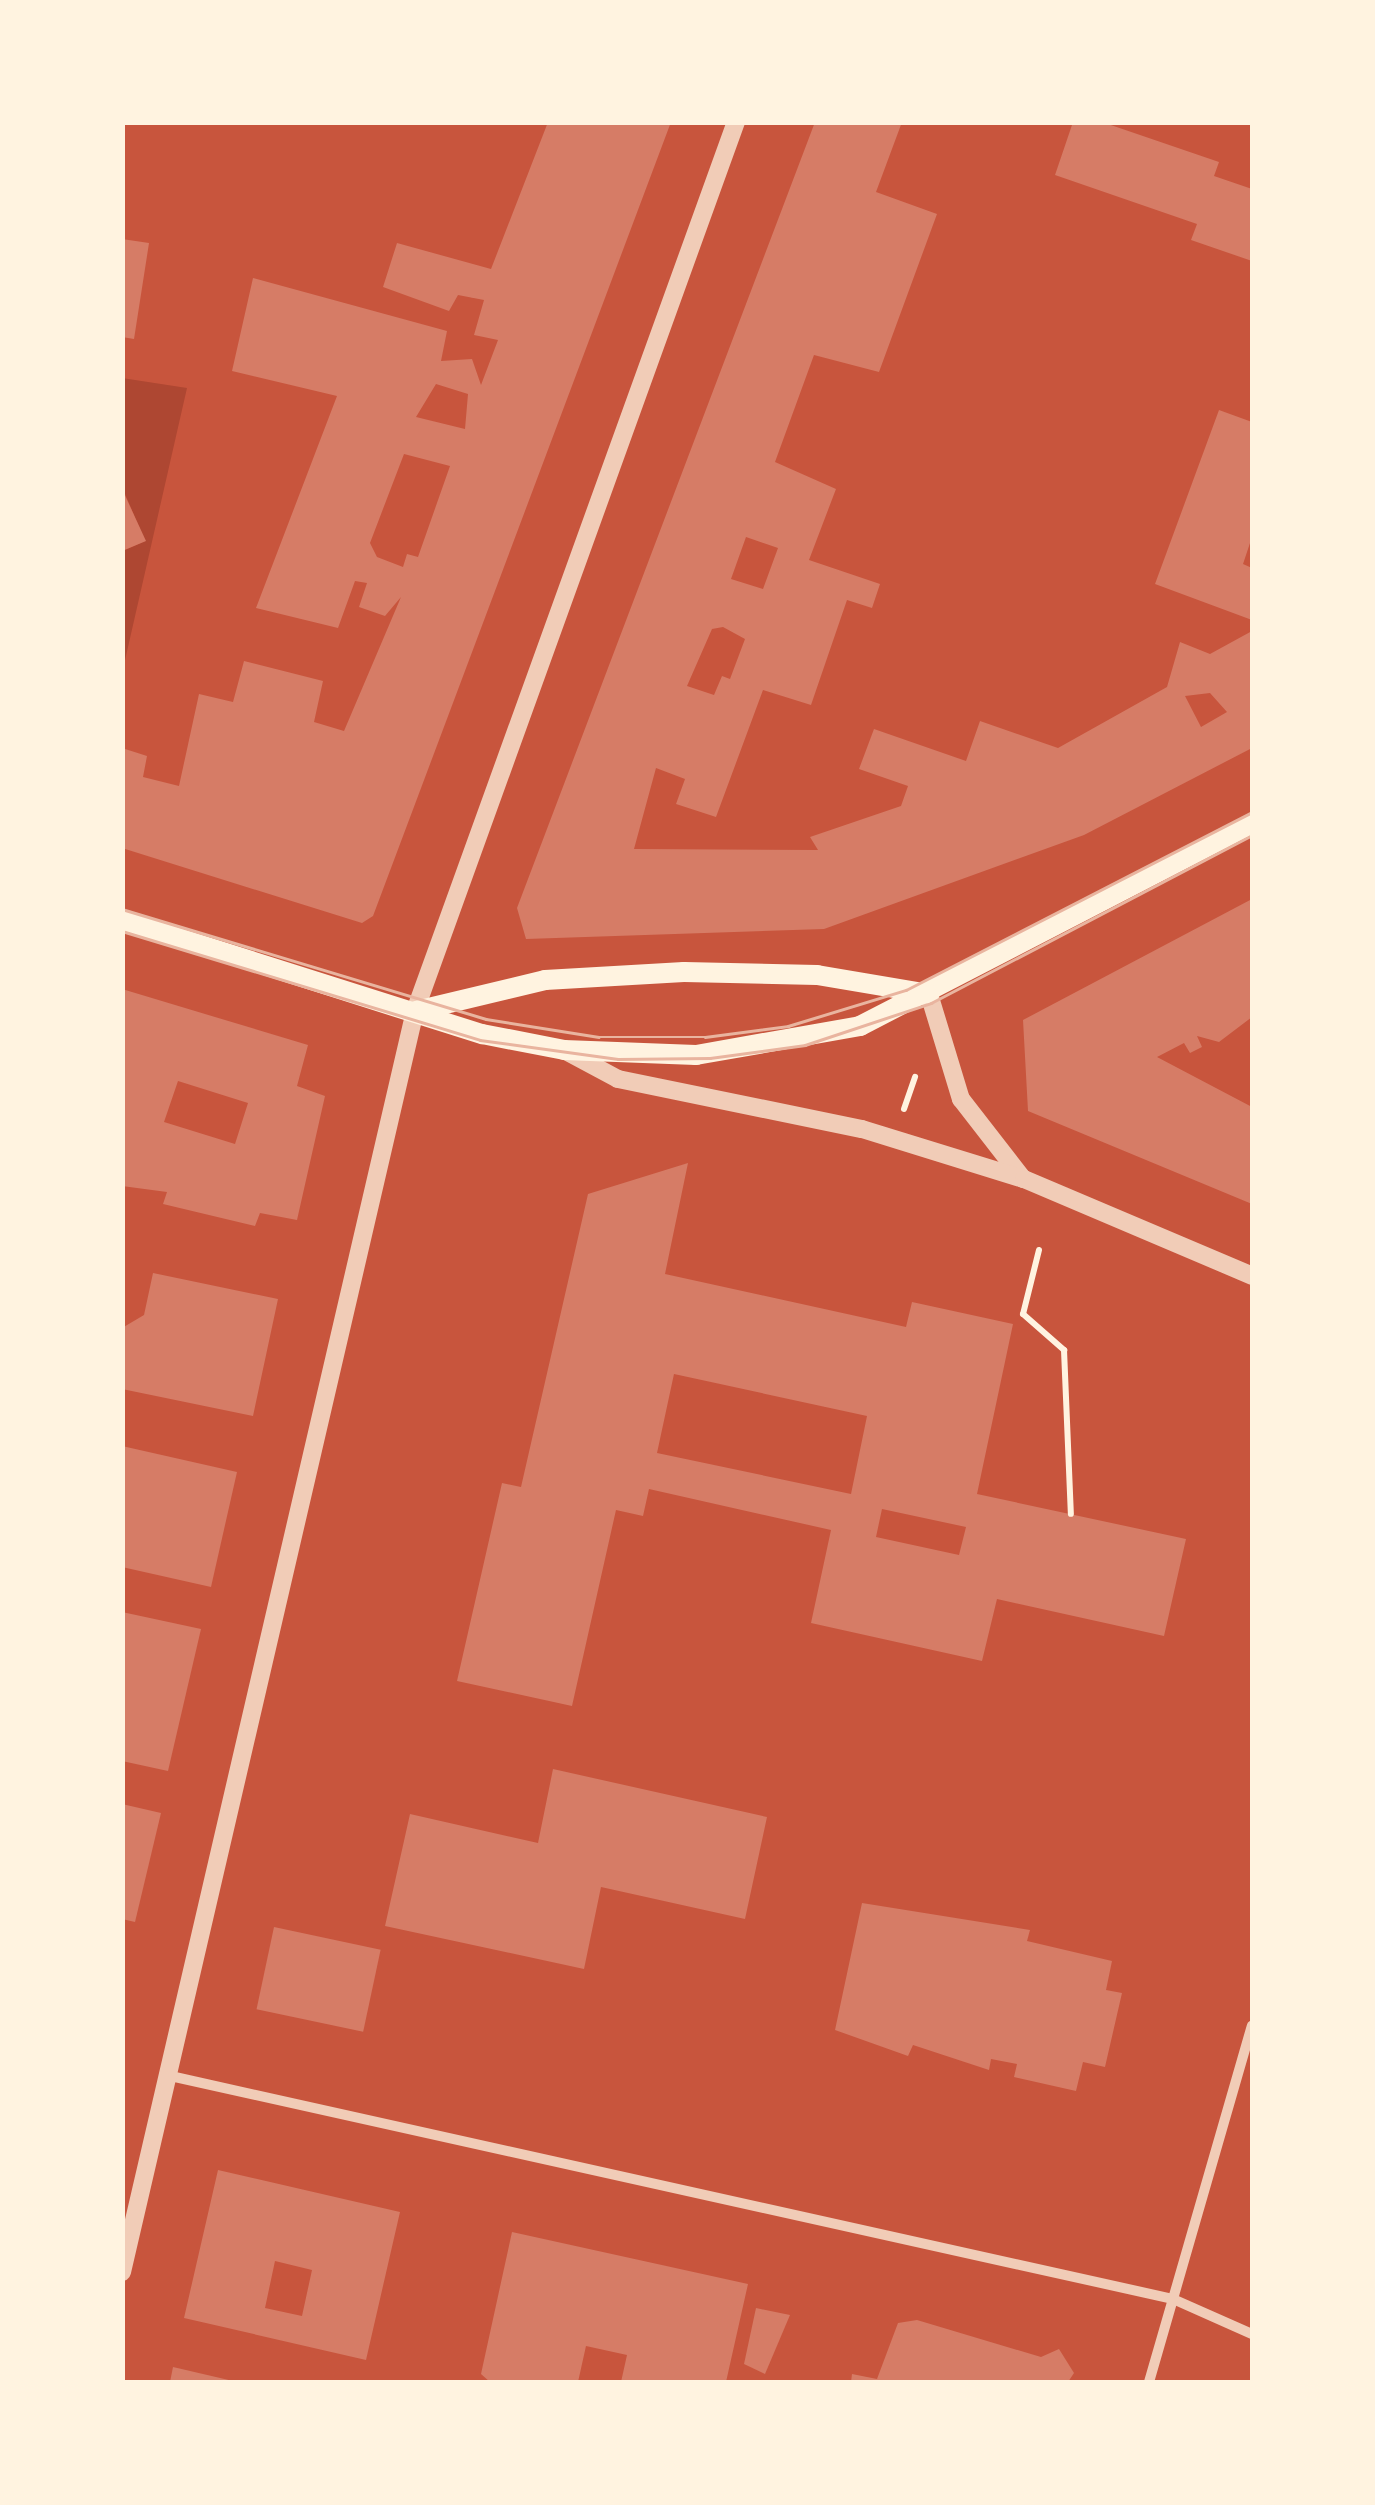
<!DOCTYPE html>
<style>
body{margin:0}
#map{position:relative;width:1375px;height:2505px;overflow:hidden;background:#c8553d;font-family:"Varela Round",sans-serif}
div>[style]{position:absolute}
.green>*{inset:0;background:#ae4732}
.building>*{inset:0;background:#d67c66;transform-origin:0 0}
.path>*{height:6px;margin:-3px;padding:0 3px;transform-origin:3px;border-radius:3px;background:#fff3e0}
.minor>*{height:10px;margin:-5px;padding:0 5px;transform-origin:5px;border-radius:5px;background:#f1ccb7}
.tertiary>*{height:18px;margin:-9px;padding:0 9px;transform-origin:9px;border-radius:9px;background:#f1ccb7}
.secondary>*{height:20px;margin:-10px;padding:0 10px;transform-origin:10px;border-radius:10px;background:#fff3e0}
.tram>*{height:2.5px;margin:-1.25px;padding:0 1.25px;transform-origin:1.25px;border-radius:1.25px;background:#e9b49f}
span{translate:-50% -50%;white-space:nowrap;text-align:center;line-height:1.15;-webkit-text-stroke:10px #fff3e0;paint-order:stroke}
.frame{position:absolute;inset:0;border:125px solid #fff3e0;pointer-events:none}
</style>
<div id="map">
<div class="green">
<i style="clip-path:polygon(122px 378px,187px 388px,123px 669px,123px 551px,145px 541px,123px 489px)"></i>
</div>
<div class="building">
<i style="clip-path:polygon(evenodd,548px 122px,671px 122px,373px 916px,362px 923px,122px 848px,122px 748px,147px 756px,143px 777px,179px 786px,199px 694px,233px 702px,244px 661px,323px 681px,314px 722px,344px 731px,401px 597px,385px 616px,359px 607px,367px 583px,355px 581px,338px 628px,256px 608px,337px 396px,232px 371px,253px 278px,447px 331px,441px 361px,472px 359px,481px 385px,498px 340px,474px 335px,484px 300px,458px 295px,449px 311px,383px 287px,397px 243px,491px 269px,548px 122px,436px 384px,468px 394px,465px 429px,416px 417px,436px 384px,548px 122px,404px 454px,450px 466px,418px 557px,407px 554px,403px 567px,377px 557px,370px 543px,404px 454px)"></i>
<i style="clip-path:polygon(evenodd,815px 122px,902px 122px,876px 192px,937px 214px,879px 372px,814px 355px,775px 462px,836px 489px,809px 560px,880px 584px,872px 608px,847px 600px,811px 705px,763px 690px,716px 817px,676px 804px,685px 779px,656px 768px,634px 849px,818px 850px,810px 837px,901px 806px,908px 786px,859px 769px,874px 729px,966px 761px,980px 721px,1058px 748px,1167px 687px,1180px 642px,1210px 654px,1252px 631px,1252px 748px,1084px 835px,824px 929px,526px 939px,517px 908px,815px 122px,746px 537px,778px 548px,763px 589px,731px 579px,746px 537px,815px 122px,723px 627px,745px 639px,730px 679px,722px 676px,714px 695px,687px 686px,712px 629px,723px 627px,815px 122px,1210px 693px,1227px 712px,1201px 727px,1185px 696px,1210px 693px)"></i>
<i style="clip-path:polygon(1073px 122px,1102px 122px,1219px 162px,1214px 176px,1252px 189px,1252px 261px,1191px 240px,1197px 224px,1055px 175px)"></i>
<i style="clip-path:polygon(122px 239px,149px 243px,134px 339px,122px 337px)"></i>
<i style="clip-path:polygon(1219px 410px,1252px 422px,1252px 537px,1243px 564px,1252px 568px,1252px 620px,1155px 584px)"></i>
<i style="clip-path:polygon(122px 489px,146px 541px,122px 551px)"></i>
<i style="clip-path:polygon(1252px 899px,1252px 1017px,1219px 1042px,1197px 1036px,1202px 1047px,1190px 1053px,1184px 1043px,1157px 1057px,1252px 1107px,1252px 1204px,1028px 1111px,1023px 1020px)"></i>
<i style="clip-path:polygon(evenodd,122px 989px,308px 1045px,297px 1086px,325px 1096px,297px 1220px,260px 1213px,255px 1226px,163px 1204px,167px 1192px,122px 1186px,122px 989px,178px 1081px,248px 1103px,235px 1144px,164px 1122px,178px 1081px)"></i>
<i style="clip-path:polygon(evenodd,688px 1163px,665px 1274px,906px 1327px,912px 1302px,1013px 1324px,977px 1494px,1186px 1539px,1164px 1636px,997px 1599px,982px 1661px,811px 1623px,831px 1530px,649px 1489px,643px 1516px,616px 1510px,572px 1706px,457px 1681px,502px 1483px,521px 1487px,588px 1194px,688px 1163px,674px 1374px,867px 1416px,851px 1494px,657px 1453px,674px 1374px,688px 1163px,882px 1509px,966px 1527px,959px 1555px,876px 1537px,882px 1509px)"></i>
<i style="clip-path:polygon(153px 1273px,278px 1299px,253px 1416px,122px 1389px,122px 1328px,144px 1315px)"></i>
<i style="clip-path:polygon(122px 1446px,237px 1472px,211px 1587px,122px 1567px)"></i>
<i style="clip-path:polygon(122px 1612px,201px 1629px,168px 1771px,122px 1761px)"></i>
<i style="clip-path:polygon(553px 1769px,767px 1817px,745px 1919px,601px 1887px,584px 1969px,385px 1926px,410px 1814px,538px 1843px)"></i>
<i style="clip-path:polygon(122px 1804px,161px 1813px,135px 1922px,122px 1919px)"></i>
<i style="clip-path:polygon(862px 1903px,1030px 1930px,1027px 1941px,1112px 1961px,1106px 1990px,1122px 1993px,1105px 2067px,1083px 2062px,1076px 2091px,1014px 2077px,1017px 2064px,991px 2059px,989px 2070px,913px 2045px,908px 2056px,835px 2030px)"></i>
<i style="left:274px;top:1927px;width:109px;height:84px;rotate:12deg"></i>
<i style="clip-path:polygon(evenodd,218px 2170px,400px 2212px,366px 2360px,184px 2318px,218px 2170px,275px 2261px,312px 2270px,302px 2316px,265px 2308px,275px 2261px)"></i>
<i style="clip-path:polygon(512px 2232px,748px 2284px,726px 2382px,621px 2382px,627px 2355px,586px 2346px,578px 2382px,490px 2382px,481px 2374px)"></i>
<i style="clip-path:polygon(756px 2308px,790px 2315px,765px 2374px,744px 2364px)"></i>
<i style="clip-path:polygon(917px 2320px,1041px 2357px,1059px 2349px,1074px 2373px,1068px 2382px,851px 2382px,852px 2374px,877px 2379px,898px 2323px)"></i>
<i style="clip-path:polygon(173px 2367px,233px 2381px,233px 2382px,170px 2382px)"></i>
</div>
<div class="path">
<i style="left:904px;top:1109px;width:34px;rotate:-71deg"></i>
<i style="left:1039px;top:1250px;width:66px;rotate:104deg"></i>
<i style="left:1023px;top:1314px;width:55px;rotate:41.3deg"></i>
<i style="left:1064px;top:1350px;width:164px;rotate:87.6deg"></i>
</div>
<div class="minor">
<i style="left:166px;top:2075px;width:1032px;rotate:12.54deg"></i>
<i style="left:1173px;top:2299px;width:86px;rotate:23.9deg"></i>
<i style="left:1149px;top:2382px;width:371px;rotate:-73.9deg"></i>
</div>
<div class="tertiary">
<i style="left:929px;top:994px;width:110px;rotate:73.1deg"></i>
<i style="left:961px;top:1099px;width:101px;rotate:52.2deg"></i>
<i style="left:564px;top:1050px;width:61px;rotate:28.2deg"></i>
<i style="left:618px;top:1079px;width:249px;rotate:11.6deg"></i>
<i style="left:862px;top:1129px;width:170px;rotate:17.2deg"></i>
<i style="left:1024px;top:1179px;width:248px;rotate:23deg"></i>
<i style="left:122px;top:2272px;width:1295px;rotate:-76.92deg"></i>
<i style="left:415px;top:1011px;width:945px;rotate:-70.15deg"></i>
</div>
<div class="secondary">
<i style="left:122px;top:920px;width:378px;rotate:17.6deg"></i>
<i style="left:482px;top:1034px;width:84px;rotate:11deg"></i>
<i style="left:564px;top:1050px;width:132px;rotate:2.2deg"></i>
<i style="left:696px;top:1055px;width:167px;rotate:-10deg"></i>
<i style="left:860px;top:1026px;width:441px;rotate:-27.3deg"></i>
<i style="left:416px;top:1011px;width:133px;rotate:-13.5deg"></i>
<i style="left:545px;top:980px;width:139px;rotate:-3.3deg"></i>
<i style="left:684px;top:972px;width:133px;rotate:1.3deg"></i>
<i style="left:817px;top:975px;width:114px;rotate:9.6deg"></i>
</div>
<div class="tram">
<i style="left:122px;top:909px;width:380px;rotate:16.8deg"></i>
<i style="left:486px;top:1019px;width:114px;rotate:9.1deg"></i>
<i style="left:599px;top:1037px;width:106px"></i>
<i style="left:705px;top:1037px;width:84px;rotate:-7.5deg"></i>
<i style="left:788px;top:1026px;width:123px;rotate:-17deg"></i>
<i style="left:906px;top:990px;width:389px;rotate:-27.2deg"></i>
<i style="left:122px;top:931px;width:374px;rotate:16.9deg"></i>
<i style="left:480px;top:1040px;width:139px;rotate:7.8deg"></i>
<i style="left:618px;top:1059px;width:92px;rotate:-0.6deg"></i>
<i style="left:710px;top:1058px;width:96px;rotate:-7.8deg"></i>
<i style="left:805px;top:1045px;width:133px;rotate:-18.4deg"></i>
<i style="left:931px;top:1003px;width:362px;rotate:-27.6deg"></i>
</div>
<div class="frame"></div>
</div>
